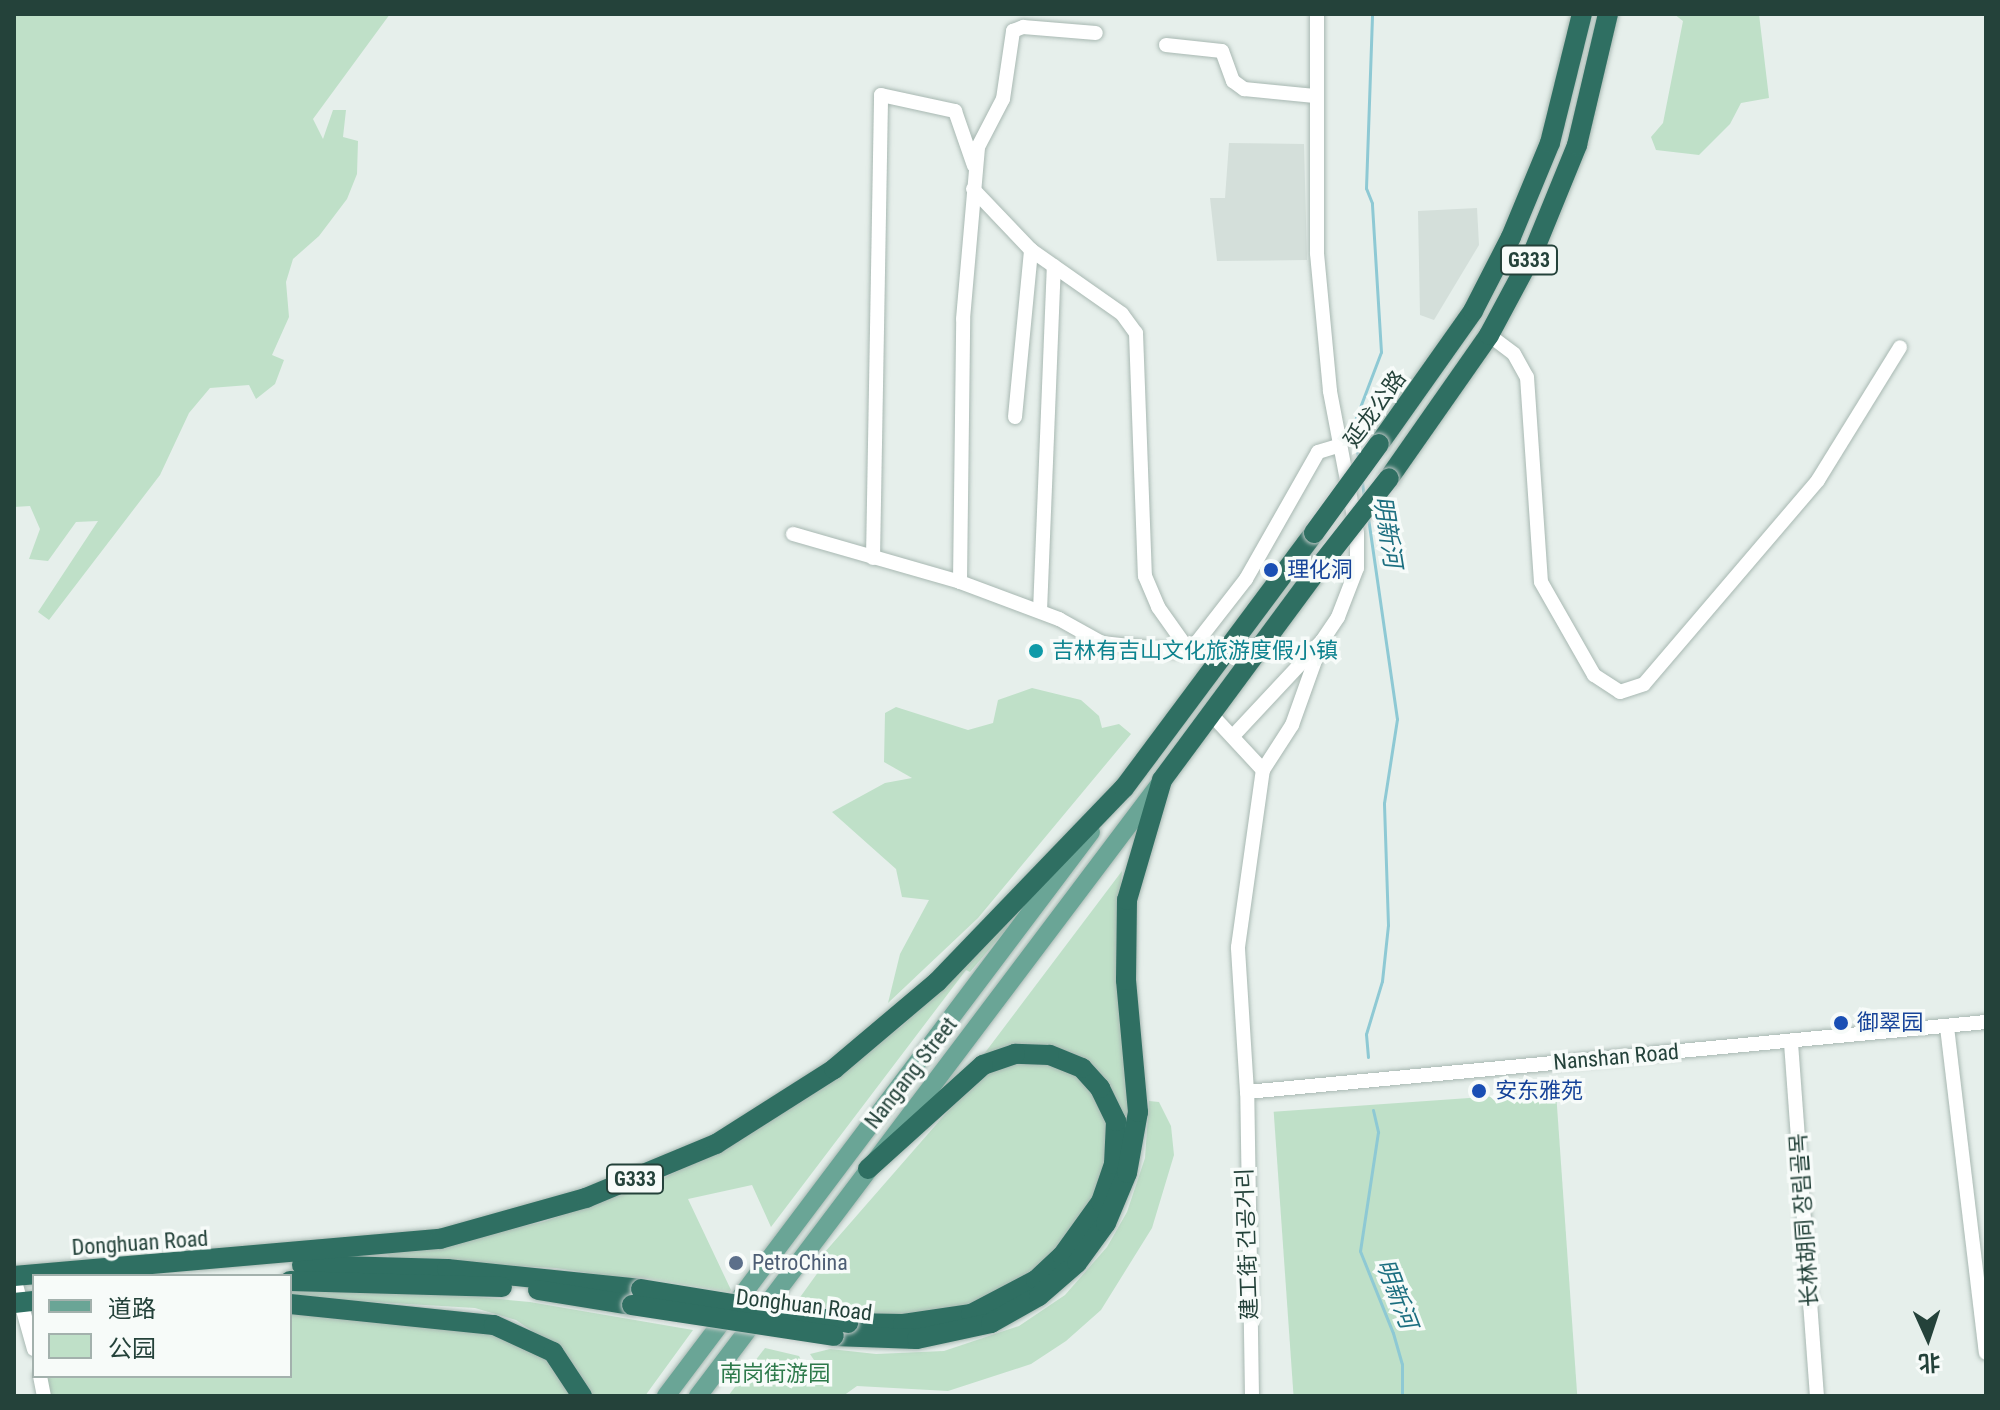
<!DOCTYPE html>
<meta charset="utf-8">
<style>
body{margin:0}
#map{position:relative;width:2000px;height:1410px;overflow:hidden;background:#e6efeb;font-family:"Roboto Condensed","Noto Sans SC","Noto Sans KR",sans-serif}
div>[style]{position:absolute}
.built>*{inset:0;background:#d4dfda}
.green>*{inset:0;background:#bfe0c8;transform-origin:0 0}
.stream>*{height:3px;margin:-1.5px;padding:0 1.5px;transform-origin:1.5px;border-radius:1.5px;background:#8ec9d4}
.roads{filter:drop-shadow(0 0 2px #a8b8b2) drop-shadow(0 0 2px #a8b8b2)}
.minor>*{height:14px;margin:-7px;padding:0 7px;transform-origin:7px;border-radius:7px;background:#fff}
.major>*{height:18px;margin:-9px;padding:0 9px;transform-origin:9px;border-radius:9px;background:#6aa596}
.highway>*{height:20px;margin:-10px;padding:0 10px;transform-origin:10px;border-radius:10px;background:#2f6f62}
.bridges{filter:drop-shadow(0 0 2px #c2cac8) drop-shadow(0 0 2px #c2cac8)}
.highway-bridge>*{height:20px;margin:-10px;padding:0 10px;transform-origin:10px;border-radius:10px;background:#2f6f62}
.dots>*{width:22px;height:22px;translate:-50% -50%;box-sizing:border-box;border:4px solid #f7fbf9;border-radius:50%}
span{translate:-50% -50%;white-space:nowrap;text-align:center;line-height:1.15;-webkit-text-stroke:7px #f7fbf9;paint-order:stroke}
.shield-label span{padding:2px 6px;background:#f7fbf9;border:2px solid;border-radius:6px;-webkit-text-stroke-width:0}
.shield-label{font-size:20px;color:#24423a;font-weight:700}
.street-label{font-size:22px;color:#24423a}
.transit-label{font-size:22px;color:#164399}
.left{translate:0 -50%;text-align:left}
.culture-label{font-size:22px;color:#0d838f}
.service-label{font-size:22px;color:#4e5e75}
.park-label{font-size:22px;color:#2d7a4b}
.water-label{font-size:24px;color:#1c6f80;font-style:italic}
.frame{position:absolute;inset:0;border:16px solid #24423a;pointer-events:none}
.legend{position:absolute;left:32px;top:1274px;width:260px;height:104px;box-sizing:border-box;background:#f7fbf9;border:2px solid #a3b1ad;margin:0;padding:10px 14px;list-style:none;font-size:24px;color:#24423a}
.legend li{display:flex;align-items:center;gap:16px;height:40px}
.legend b{width:40px;border:2px solid #a3b1ad}
.north{position:absolute;left:1888px;top:1298px;width:80px;height:80px;-webkit-text-stroke:6px #f7fbf9;paint-order:stroke;rotate:177deg;font-size:22px;font-weight:700;line-height:32px;text-align:center;color:#24423a}
.north::after{content:'';display:block;margin:auto;width:28px;height:36px;background:#24423a;clip-path:polygon(50% 0,100% 100%,50% 72%,0 100%)}
</style>
<div id="map">
<div class="built">
<i style="clip-path:polygon(1229px 143px,1304px 144px,1307px 260px,1217px 261px,1210px 198px,1225px 198px)"></i>
<i style="clip-path:polygon(1477px 208px,1479px 245px,1434px 320px,1420px 315px,1418px 211px)"></i>
</div>
<div class="green">
<i style="clip-path:polygon(14px 14px,390px 14px,313px 119px,323px 139px,333px 110px,346px 110px,343px 137px,358px 141px,357px 174px,347px 199px,319px 236px,293px 259px,286px 282px,289px 317px,272px 355px,284px 360px,275px 384px,256px 399px,249px 385px,210px 388px,189px 413px,160px 475px,49px 620px,38px 612px,98px 521px,76px 522px,48px 561px,29px 559px,40px 529px,30px 506px,14px 507px)"></i>
<i style="clip-path:polygon(1674px 14px,1759px 14px,1769px 98px,1741px 103px,1730px 124px,1699px 155px,1656px 150px,1651px 137px,1663px 123px,1683px 21px)"></i>
<i style="clip-path:polygon(1032px 688px,1081px 700px,1099px 716px,1102px 728px,1119px 724px,1131px 734px,978px 918px,888px 1003px,900px 954px,929px 900px,902px 897px,896px 869px,832px 812px,885px 783px,912px 778px,884px 762px,885px 713px,896px 707px,968px 730px,993px 723px,998px 700px)"></i>
<i style="clip-path:polygon(1122px 871px,1116px 947px,1132px 1114px,1124px 1116px,1091px 1068px,984px 1054px)"></i>
<i style="clip-path:polygon(1008px 918px,1007px 928px,970px 972px,966px 970px,771px 1227px,752px 1185px,688px 1199px,731px 1290px,728px 1295px,556px 1268px,392px 1260px,387px 1254px,543px 1222px,660px 1180px,754px 1132px,902px 1026px)"></i>
<i style="clip-path:polygon(1049px 1061px,1084px 1079px,1108px 1126px,1109px 1143px,1098px 1189px,1083px 1216px,1042px 1265px,983px 1301px,951px 1311px,892px 1319px,793px 1307px,824px 1264px,818px 1260px,975px 1080px,1009px 1063px)"></i>
<i style="left:1556px;top:1092px;width:305px;height:283px;rotate:86deg"></i>
<i style="clip-path:polygon(1149px 1101px,1159px 1102px,1171px 1126px,1174px 1155px,1152px 1228px,1101px 1310px,1066px 1341px,1031px 1364px,948px 1391px,857px 1386px,843px 1396px,728px 1396px,765px 1348px,799px 1356px,809px 1375px,828px 1381px,810px 1354px,830px 1349px,876px 1354px,944px 1351px,1019px 1326px,1065px 1295px,1107px 1247px,1127px 1212px,1145px 1158px)"></i>
<i style="clip-path:polygon(290px 1291px,447px 1294px,530px 1302px,693px 1330px,645px 1396px,590px 1396px,566px 1354px,516px 1320px,475px 1308px,290px 1297px)"></i>
<i style="clip-path:polygon(290px 1309px,455px 1322px,540px 1350px,571px 1396px,50px 1396px,45px 1376px,290px 1376px)"></i>
</div>
<div class="stream">
<i style="left:1358px;top:458px;width:35px;rotate:-97deg"></i>
<i style="left:1354px;top:423px;width:76px;rotate:-69.2deg"></i>
<i style="left:1381px;top:352px;width:149px;rotate:-93.5deg"></i>
<i style="left:1372px;top:203px;width:16px;rotate:-112deg"></i>
<i style="left:1366px;top:188px;width:174px;rotate:-88deg"></i>
<i style="left:1362px;top:482px;width:16px;rotate:83deg"></i>
<i style="left:1368px;top:1057px;width:23px;rotate:-95deg"></i>
<i style="left:1366px;top:1034px;width:55px;rotate:-73.2deg"></i>
<i style="left:1382px;top:981px;width:56px;rotate:-83.9deg"></i>
<i style="left:1388px;top:925px;width:122px;rotate:-91.9deg"></i>
<i style="left:1384px;top:803px;width:85px;rotate:-81.2deg"></i>
<i style="left:1397px;top:719px;width:204px;rotate:-98.2deg"></i>
<i style="left:1373px;top:1110px;width:23px;rotate:77deg"></i>
<i style="left:1378px;top:1132px;width:120px;rotate:98.6deg"></i>
<i style="left:1360px;top:1251px;width:88px;rotate:68.1deg"></i>
<i style="left:1393px;top:1333px;width:32px;rotate:74deg"></i>
<i style="left:1402px;top:1364px;width:32px;rotate:90deg"></i>
</div>
<div class="roads">
<div class="minor">
<i style="left:1166px;top:45px;width:56px;rotate:6.1deg"></i>
<i style="left:1222px;top:51px;width:32px;rotate:70deg"></i>
<i style="left:1233px;top:81px;width:14px;rotate:36deg"></i>
<i style="left:1244px;top:89px;width:71px;rotate:5.6deg"></i>
<i style="left:973px;top:189px;width:84px;rotate:46.4deg"></i>
<i style="left:1031px;top:250px;width:111px;rotate:35.1deg"></i>
<i style="left:1122px;top:314px;width:24px;rotate:54deg"></i>
<i style="left:1136px;top:333px;width:243px;rotate:87.9deg"></i>
<i style="left:1145px;top:576px;width:34px;rotate:67deg"></i>
<i style="left:1158px;top:607px;width:50px;rotate:54.7deg"></i>
<i style="left:1489px;top:335px;width:31px;rotate:37deg"></i>
<i style="left:1514px;top:354px;width:26px;rotate:61deg"></i>
<i style="left:1527px;top:377px;width:205px;rotate:86.1deg"></i>
<i style="left:1541px;top:582px;width:107px;rotate:60.3deg"></i>
<i style="left:1594px;top:675px;width:31px;rotate:33deg"></i>
<i style="left:1620px;top:692px;width:25px;rotate:-18deg"></i>
<i style="left:1644px;top:684px;width:268px;rotate:-49.5deg"></i>
<i style="left:1818px;top:480px;width:156px;rotate:-58.3deg"></i>
<i style="left:1015px;top:417px;width:168px;rotate:-84.5deg"></i>
<i style="left:793px;top:534px;width:174px;rotate:16deg"></i>
<i style="left:960px;top:582px;width:106px;rotate:20.5deg"></i>
<i style="left:1059px;top:619px;width:49px;rotate:29.2deg"></i>
<i style="left:1102px;top:643px;width:74px;rotate:6.2deg"></i>
<i style="left:1176px;top:651px;width:23px;rotate:-23deg"></i>
<i style="left:1197px;top:642px;width:80px;rotate:-52.1deg"></i>
<i style="left:1246px;top:579px;width:146px;rotate:-60.4deg"></i>
<i style="left:1318px;top:452px;width:21px;rotate:-17deg"></i>
<i style="left:873px;top:558px;width:463px;rotate:-89deg"></i>
<i style="left:881px;top:95px;width:76px;rotate:12.2deg"></i>
<i style="left:955px;top:111px;width:58px;rotate:70.9deg"></i>
<i style="left:960px;top:582px;width:263px;rotate:-89.3deg"></i>
<i style="left:963px;top:319px;width:173px;rotate:-85deg"></i>
<i style="left:978px;top:147px;width:54px;rotate:-62.5deg"></i>
<i style="left:1003px;top:99px;width:69px;rotate:-81.6deg"></i>
<i style="left:1013px;top:31px;width:11px;rotate:-22deg"></i>
<i style="left:1023px;top:27px;width:73px;rotate:4.7deg"></i>
<i style="left:1040px;top:611px;width:345px;rotate:-87.7deg"></i>
<i style="left:1210px;top:713px;width:78px;rotate:47.1deg"></i>
<i style="left:1233px;top:736px;width:130px;rotate:-46.9deg"></i>
<i style="left:1322px;top:641px;width:29px;rotate:-56deg"></i>
<i style="left:1338px;top:617px;width:53px;rotate:-68.8deg"></i>
<i style="left:1357px;top:568px;width:35px;rotate:-90deg"></i>
<i style="left:1357px;top:533px;width:145px;rotate:-100.8deg"></i>
<i style="left:1330px;top:391px;width:139px;rotate:-95.4deg"></i>
<i style="left:1317px;top:253px;width:239px;rotate:-90deg"></i>
<i style="left:1947px;top:1027px;width:328px;rotate:83.2deg"></i>
<i style="left:1791px;top:1043px;width:354px;rotate:85.8deg"></i>
<i style="left:1247px;top:1092px;width:742px;rotate:-5.41deg"></i>
<i style="left:14px;top:1278px;width:74px;rotate:74.3deg"></i>
<i style="left:40px;top:1376px;width:20px;rotate:79deg"></i>
<i style="left:1252px;top:1396px;width:304px;rotate:-90.9deg"></i>
<i style="left:1247px;top:1092px;width:145px;rotate:-93.6deg"></i>
<i style="left:1238px;top:947px;width:179px;rotate:-82deg"></i>
<i style="left:1263px;top:770px;width:54px;rotate:-57.2deg"></i>
<i style="left:1292px;top:725px;width:89px;rotate:-70.3deg"></i>
</div>
<div class="major">
<i style="left:666px;top:1396px;width:706px;rotate:-53deg"></i>
<i style="left:698px;top:1396px;width:765px;rotate:-52.97deg"></i>
</div>
<div class="highway">
<i style="left:1379px;top:444px;width:163px;rotate:-54.7deg"></i>
<i style="left:1473px;top:311px;width:83px;rotate:-62.8deg"></i>
<i style="left:1511px;top:237px;width:102px;rotate:-67.5deg"></i>
<i style="left:1550px;top:143px;width:133px;rotate:-76.1deg"></i>
<i style="left:1389px;top:478px;width:174px;rotate:-55deg"></i>
<i style="left:1489px;top:335px;width:93px;rotate:-61.8deg"></i>
<i style="left:1533px;top:253px;width:117px;rotate:-67.8deg"></i>
<i style="left:1577px;top:145px;width:135px;rotate:-76.7deg"></i>
<i style="left:302px;top:1265px;width:145px;rotate:1.6deg"></i>
<i style="left:447px;top:1269px;width:195px;rotate:5.9deg"></i>
<i style="left:14px;top:1276px;width:428px;rotate:-5deg"></i>
<i style="left:440px;top:1239px;width:152px;rotate:-15.7deg"></i>
<i style="left:586px;top:1198px;width:141px;rotate:-22.6deg"></i>
<i style="left:716px;top:1144px;width:140px;rotate:-32.4deg"></i>
<i style="left:834px;top:1069px;width:135px;rotate:-40.2deg"></i>
<i style="left:937px;top:982px;width:269px;rotate:-46.1deg"></i>
<i style="left:1124px;top:788px;width:318px;rotate:-53.3deg"></i>
<i style="left:290px;top:1281px;width:212px;rotate:1.6deg"></i>
<i style="left:538px;top:1290px;width:95px;rotate:9.1deg"></i>
<i style="left:14px;top:1303px;width:20px;rotate:-6deg"></i>
<i style="left:290px;top:1304px;width:205px;rotate:5.9deg"></i>
<i style="left:494px;top:1325px;width:65px;rotate:24.6deg"></i>
<i style="left:553px;top:1352px;width:53px;rotate:56.6deg"></i>
<i style="left:848px;top:1323px;width:55px;rotate:1deg"></i>
<i style="left:903px;top:1324px;width:69px;rotate:-8.4deg"></i>
<i style="left:971px;top:1314px;width:73px;rotate:-27.6deg"></i>
<i style="left:1036px;top:1280px;width:35px;rotate:-43deg"></i>
<i style="left:1062px;top:1256px;width:67px;rotate:-54.2deg"></i>
<i style="left:1101px;top:1202px;width:40px;rotate:-71.1deg"></i>
<i style="left:1114px;top:1164px;width:43px;rotate:-87.3deg"></i>
<i style="left:1116px;top:1121px;width:37px;rotate:-116deg"></i>
<i style="left:1100px;top:1088px;width:27px;rotate:-132deg"></i>
<i style="left:1082px;top:1068px;width:35px;rotate:-158deg"></i>
<i style="left:1049px;top:1055px;width:34px;rotate:-178deg"></i>
<i style="left:1015px;top:1054px;width:34px;rotate:161deg"></i>
<i style="left:983px;top:1065px;width:155px;rotate:137.9deg"></i>
<i style="left:834px;top:1336px;width:83px;rotate:2.1deg"></i>
<i style="left:917px;top:1339px;width:76px;rotate:-12.2deg"></i>
<i style="left:991px;top:1323px;width:55px;rotate:-29.4deg"></i>
<i style="left:1039px;top:1296px;width:50px;rotate:-41deg"></i>
<i style="left:1077px;top:1263px;width:49px;rotate:-54.1deg"></i>
<i style="left:1106px;top:1223px;width:54px;rotate:-67.2deg"></i>
<i style="left:1127px;top:1173px;width:62px;rotate:-79.8deg"></i>
<i style="left:1138px;top:1112px;width:133px;rotate:-95.2deg"></i>
<i style="left:1126px;top:980px;width:80px;rotate:-89.3deg"></i>
<i style="left:1127px;top:900px;width:125px;rotate:-73.7deg"></i>
<i style="left:1162px;top:780px;width:272px;rotate:-53.5deg"></i>
</div>
</div>
<div class="bridges">
<div class="highway-bridge">
<i style="left:1314px;top:533px;width:110px;rotate:-53.9deg"></i>
<i style="left:1324px;top:561px;width:105px;rotate:-51.9deg"></i>
<i style="left:641px;top:1289px;width:210px;rotate:9.3deg"></i>
<i style="left:632px;top:1305px;width:204px;rotate:8.7deg"></i>
</div>
</div>
<div class="dots">
<i style="left:1271px;top:570px;background:#1a4fb4"></i>
<i style="left:1036px;top:651px;background:#0f9aa8"></i>
<i style="left:1841px;top:1023px;background:#1a4fb4"></i>
<i style="left:1479px;top:1091px;background:#1a4fb4"></i>
<i style="left:736px;top:1263px;background:#5c6f8a"></i>
</div>
<div class="shield-label">
<span style="left:1529px;top:260px">G333</span>
<span style="left:635px;top:1179px">G333</span>
</div>
<div class="street-label">
<span style="left:1375px;top:409px;rotate:-54deg">延龙公路</span>
<span style="left:1616px;top:1057px;rotate:-5deg">Nanshan Road</span>
<span style="left:911px;top:1073px;rotate:-52deg">Nangang Street</span>
<span style="left:1804px;top:1220px;rotate:-94deg">长林胡同 장림골목</span>
<span style="left:140px;top:1243px;rotate:-4deg">Donghuan Road</span>
<span style="left:1247px;top:1244px;rotate:-92deg">建工街 건공거리</span>
<span style="left:804px;top:1305px;rotate:7deg">Donghuan Road</span>
</div>
<div class="transit-label">
<span class="left" style="left:1287px;top:570px">理化洞</span>
<span class="left" style="left:1857px;top:1023px">御翠园</span>
<span class="left" style="left:1495px;top:1091px">安东雅苑</span>
</div>
<div class="culture-label">
<span class="left" style="left:1052px;top:651px">吉林有吉山文化旅游度假小镇</span>
</div>
<div class="service-label">
<span class="left" style="left:752px;top:1263px">PetroChina</span>
</div>
<div class="park-label">
<span style="left:775px;top:1374px">南岗街游园</span>
</div>
<div class="water-label">
<span style="left:1387px;top:532px;rotate:81deg">明新河</span>
<span style="left:1396px;top:1294px;rotate:69deg">明新河</span>
</div>
<div class="frame"></div>
<ul class="legend">
<li><b style="height:10px;background:#6aa596"></b>道路</li>
<li><b style="height:22px;background:#bfe0c8"></b>公园</li>
</ul>
<div class="north">北</div>
</div>
